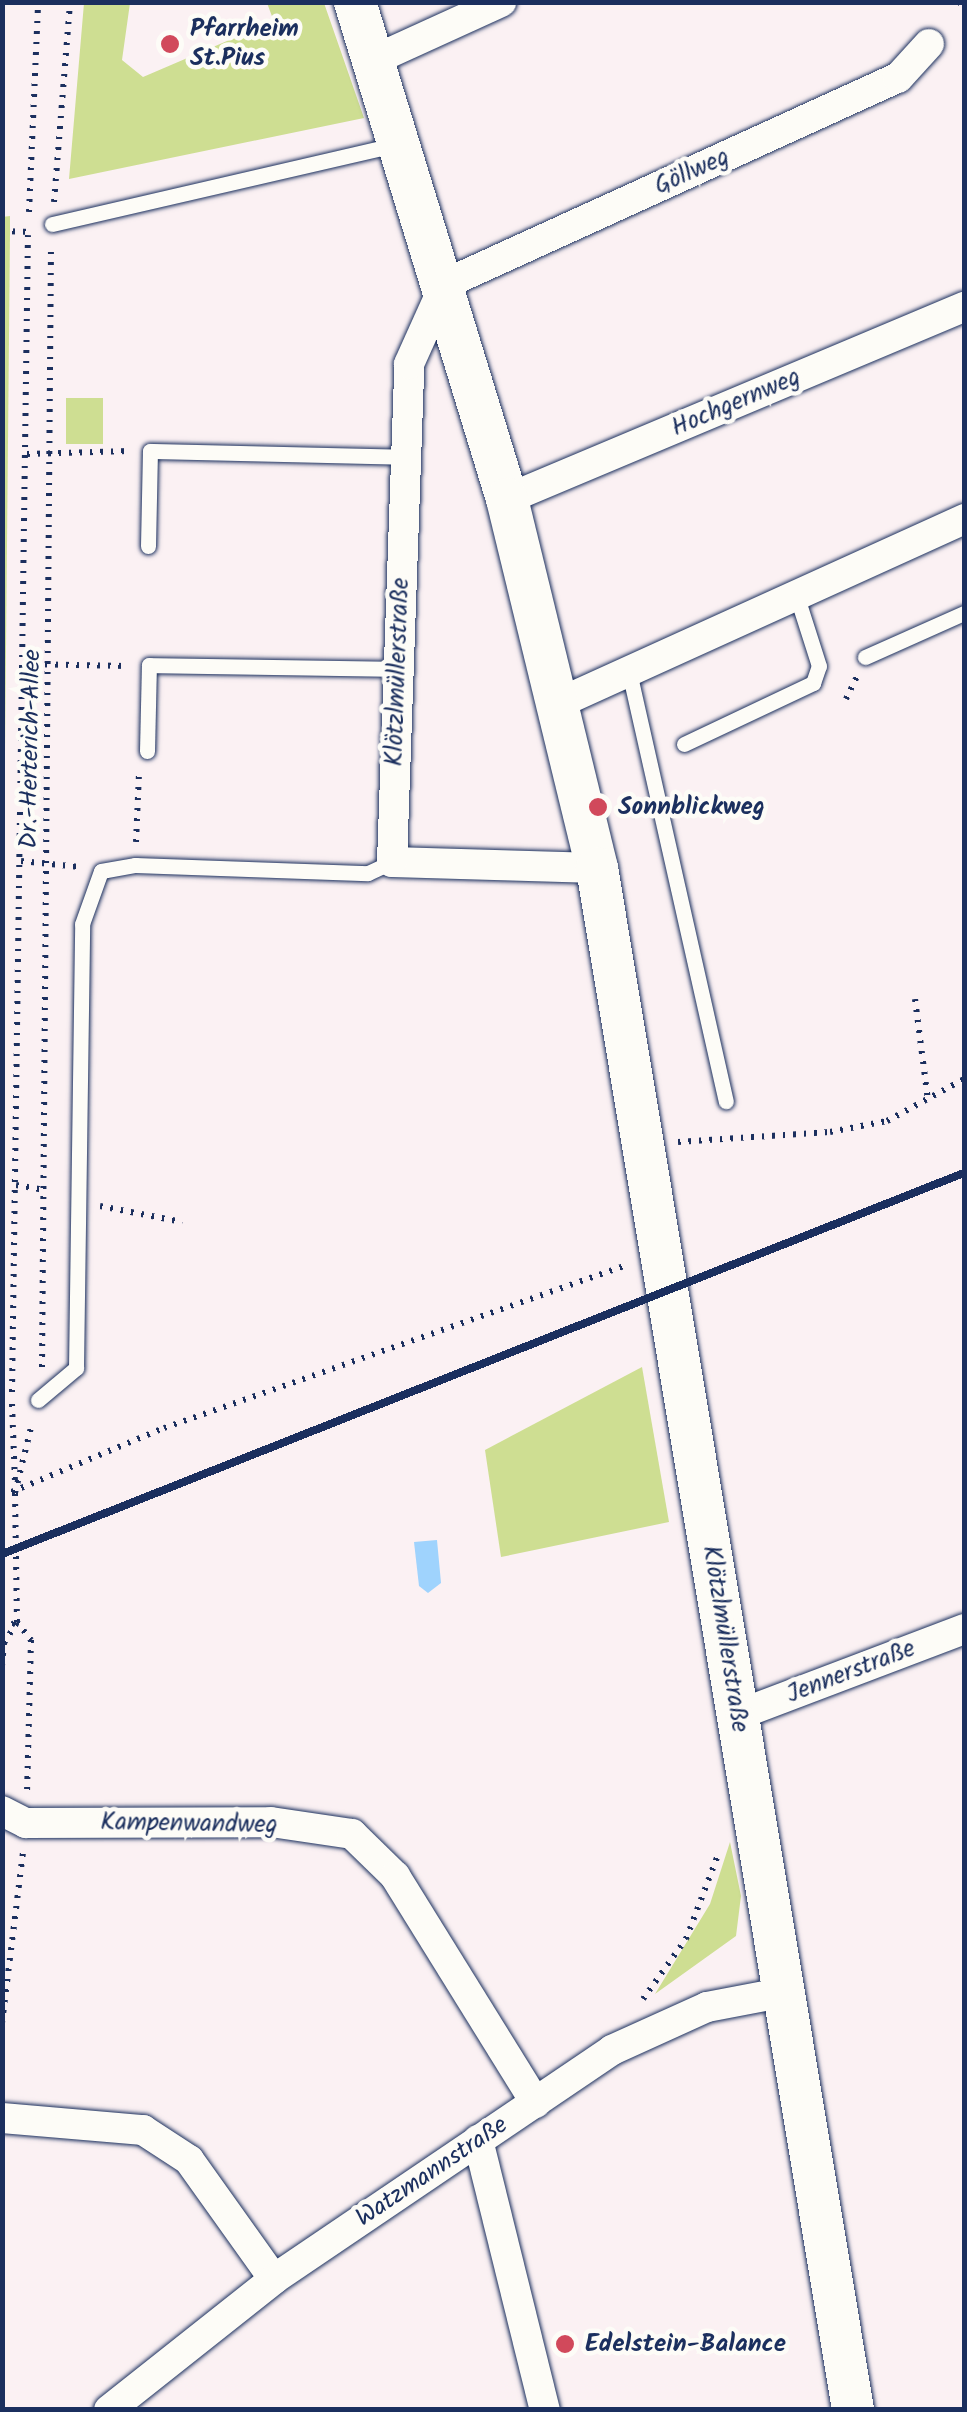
<!DOCTYPE html>
<meta charset="utf-8">
<style>
body{margin:0}
#map{position:relative;width:967px;height:2412px;overflow:hidden;background:#fbf1f3;font-family:Kalam,sans-serif}
div>[style]{position:absolute}
.green>*{inset:0;background:#cede92;transform-origin:0 0}
.water>*{inset:0;background:#9fd3fd}
.path>*{height:6px;margin-top:-3px;transform-origin:0;background:repeating-linear-gradient(90deg,#1b2f5e 0 2.5px,transparent 0 10.5px)}
.roads{filter:drop-shadow(0 0 2px #1b2f5e) drop-shadow(0 0 2px #1b2f5e)}
.lane>*{height:15px;margin:-7.5px;padding:0 7.5px;transform-origin:7.5px;border-radius:7.5px;background:#fdfcf7}
.street>*{height:30px;margin:-15px;padding:0 15px;transform-origin:15px;border-radius:15px;background:#fdfcf7}
.secondary>*{height:42px;margin:-21px;padding:0 21px;transform-origin:21px;border-radius:21px;background:#fdfcf7}
.rail>*{height:8px;margin:-4px;padding:0 4px;transform-origin:4px;border-radius:4px;background:#1b2f5e}
.dots>*{width:28px;height:28px;translate:-50% -50%;box-sizing:border-box;border:5px solid #fdfcf7;border-radius:50%}
span{translate:-50% -50%;white-space:nowrap;text-align:center;line-height:1.15;-webkit-text-stroke:9px #fdfcf7;paint-order:stroke}
.poi-label{font-size:25px;color:#1b2f5e;font-weight:700}
.left{translate:0 -50%;text-align:left}
.street-label{font-size:25px;color:#1b2f5e}
.frame{position:absolute;inset:0;border:5px solid #1b2f5e;pointer-events:none}
</style>
<div id="map">
<div class="green">
<i style="clip-path:polygon(84px 3px,130px 3px,122px 60px,143px 77px,248px 32px,251px 37px,276px 27px,267px 3px,324px 3px,364px 118px,69px 179px)"></i>
<i style="clip-path:polygon(10px 216px,10px 232px,3px 962px,2px 217px)"></i>
<i style="left:66px;top:398px;width:37px;height:46px"></i>
<i style="clip-path:polygon(642px 1367px,669px 1522px,501px 1557px,485px 1450px)"></i>
<i style="clip-path:polygon(730px 1842px,741px 1896px,736px 1936px,655px 1994px,710px 1904px)"></i>
</div>
<div class="water">
<i style="clip-path:polygon(437px 1540px,441px 1583px,428px 1593px,419px 1586px,414px 1542px)"></i>
</div>
<div class="path">
<i style="left:959px;top:2px;width:7px;rotate:45deg"></i>
<i style="left:54px;top:202px;width:201px;rotate:-85.4deg"></i>
<i style="left:29px;top:212px;width:210px;rotate:-87.5deg"></i>
<i style="left:2px;top:231px;width:29px;rotate:2deg"></i>
<i style="left:27px;top:454px;width:102px;rotate:-1.7deg"></i>
<i style="left:24px;top:664px;width:103px;rotate:1.1deg"></i>
<i style="left:846px;top:699px;width:25px;rotate:-64deg"></i>
<i style="left:136px;top:842px;width:68px;rotate:-87.5deg"></i>
<i style="left:21px;top:861px;width:59px;rotate:5.8deg"></i>
<i style="left:915px;top:999px;width:103px;rotate:82.7deg"></i>
<i style="left:678px;top:1142px;width:152px;rotate:-3.8deg"></i>
<i style="left:830px;top:1132px;width:58px;rotate:-10.9deg"></i>
<i style="left:887px;top:1121px;width:88px;rotate:-28.6deg"></i>
<i style="left:16px;top:1185px;width:29px;rotate:10deg"></i>
<i style="left:100px;top:1206px;width:84px;rotate:11deg"></i>
<i style="left:42px;top:1367px;width:1123px;rotate:-89.54deg"></i>
<i style="left:12px;top:1392px;width:1157px;rotate:-89.21deg"></i>
<i style="left:12px;top:1404px;width:78px;rotate:87.8deg"></i>
<i style="left:2px;top:1496px;width:176px;rotate:-22.8deg"></i>
<i style="left:164px;top:1428px;width:489px;rotate:-19.4deg"></i>
<i style="left:17px;top:1622px;width:23px;rotate:52deg"></i>
<i style="left:31px;top:1640px;width:151px;rotate:91.5deg"></i>
<i style="left:2px;top:1628px;width:14px;rotate:-21deg"></i>
<i style="left:2px;top:1666px;width:23px;rotate:-85deg"></i>
<i style="left:4px;top:1643px;width:25px;rotate:-58deg"></i>
<i style="left:17px;top:1622px;width:129px;rotate:-90.9deg"></i>
<i style="left:15px;top:1493px;width:72px;rotate:-76.3deg"></i>
<i style="left:643px;top:1999px;width:74px;rotate:-54.4deg"></i>
<i style="left:686px;top:1939px;width:93px;rotate:-69.2deg"></i>
<i style="left:2px;top:2023px;width:171px;rotate:-83deg"></i>
</div>
<div class="roads">
<div class="lane">
<i style="left:52px;top:224px;width:351px;rotate:-13deg"></i>
<i style="left:148px;top:546px;width:95px;rotate:-88.8deg"></i>
<i style="left:150px;top:451px;width:256px;rotate:1.3deg"></i>
<i style="left:865px;top:657px;width:108px;rotate:-24deg"></i>
<i style="left:630px;top:676px;width:436px;rotate:77.3deg"></i>
<i style="left:684px;top:744px;width:143px;rotate:-25.3deg"></i>
<i style="left:813px;top:683px;width:18px;rotate:-71deg"></i>
<i style="left:819px;top:666px;width:69px;rotate:-107.7deg"></i>
<i style="left:147px;top:751px;width:86px;rotate:-88.7deg"></i>
<i style="left:149px;top:665px;width:248px;rotate:0.9deg"></i>
<i style="left:38px;top:1400px;width:50px;rotate:-40.1deg"></i>
<i style="left:76px;top:1368px;width:444px;rotate:-89.2deg"></i>
<i style="left:82px;top:924px;width:56px;rotate:-70.3deg"></i>
<i style="left:101px;top:871px;width:35px;rotate:-10deg"></i>
<i style="left:135px;top:865px;width:233px;rotate:2deg"></i>
<i style="left:368px;top:873px;width:26px;rotate:-25deg"></i>
</div>
<div class="street">
<i style="left:374px;top:60px;width:140px;rotate:-24.5deg"></i>
<i style="left:507px;top:499px;width:496px;rotate:-22.8deg"></i>
<i style="left:559px;top:703px;width:445px;rotate:-24.4deg"></i>
<i style="left:597px;top:868px;width:205px;rotate:-178.3deg"></i>
<i style="left:392px;top:862px;width:498px;rotate:-88deg"></i>
<i style="left:409px;top:364px;width:88px;rotate:-65.8deg"></i>
<i style="left:445px;top:284px;width:498px;rotate:-24.5deg"></i>
<i style="left:898px;top:78px;width:46px;rotate:-47.6deg"></i>
<i style="left:738px;top:1715px;width:242px;rotate:-20.8deg"></i>
<i style="left:2px;top:1811px;width:27px;rotate:27deg"></i>
<i style="left:26px;top:1823px;width:245px;rotate:-0.2deg"></i>
<i style="left:271px;top:1822px;width:82px;rotate:8.4deg"></i>
<i style="left:352px;top:1834px;width:60px;rotate:44.3deg"></i>
<i style="left:395px;top:1876px;width:267px;rotate:58.2deg"></i>
<i style="left:2px;top:2118px;width:142px;rotate:4.9deg"></i>
<i style="left:143px;top:2130px;width:55px;rotate:33.1deg"></i>
<i style="left:189px;top:2160px;width:146px;rotate:54.5deg"></i>
<i style="left:478px;top:2140px;width:278px;rotate:76.1deg"></i>
<i style="left:109px;top:2410px;width:211px;rotate:-38.4deg"></i>
<i style="left:274px;top:2279px;width:408px;rotate:-34.1deg"></i>
<i style="left:612px;top:2050px;width:104px;rotate:-24.4deg"></i>
<i style="left:707px;top:2007px;width:80px;rotate:-10.8deg"></i>
</div>
<div class="secondary">
<i style="left:355px;top:2px;width:520px;rotate:72.99deg"></i>
<i style="left:507px;top:499px;width:380px;rotate:76.3deg"></i>
<i style="left:597px;top:868px;width:1563px;rotate:80.57deg"></i>
</div>
</div>
<div class="rail">
<i style="left:2px;top:1554px;width:1035px;rotate:-21.61deg"></i>
</div>
<div class="dots">
<i style="left:170px;top:44px;background:#d1495b"></i>
<i style="left:598px;top:807px;background:#d1495b"></i>
<i style="left:565px;top:2344px;background:#d1495b"></i>
</div>
<div class="poi-label">
<span class="left" style="left:190px;top:44px">Pfarrheim<br>St.Pius</span>
<span class="left" style="left:618px;top:807px">Sonnblickweg</span>
<span class="left" style="left:585px;top:2344px">Edelstein-Balance</span>
</div>
<div class="street-label">
<span style="left:692px;top:172px;rotate:-24deg">Göllweg</span>
<span style="left:736px;top:403px;rotate:-23deg">Hochgernweg</span>
<span style="left:398px;top:672px;rotate:-88deg">Klötzlmüllerstraße</span>
<span style="left:31px;top:749px;rotate:-89deg">Dr.-Herterich-Allee</span>
<span style="left:725px;top:1639px;rotate:81deg">Klötzlmüllerstraße</span>
<span style="left:851px;top:1672px;rotate:-21deg">Jennerstraße</span>
<span style="left:189px;top:1824px;rotate:1deg">Kampenwandweg</span>
<span style="left:432px;top:2172px;rotate:-34deg">Watzmannstraße</span>
</div>
<div class="frame"></div>
</div>
